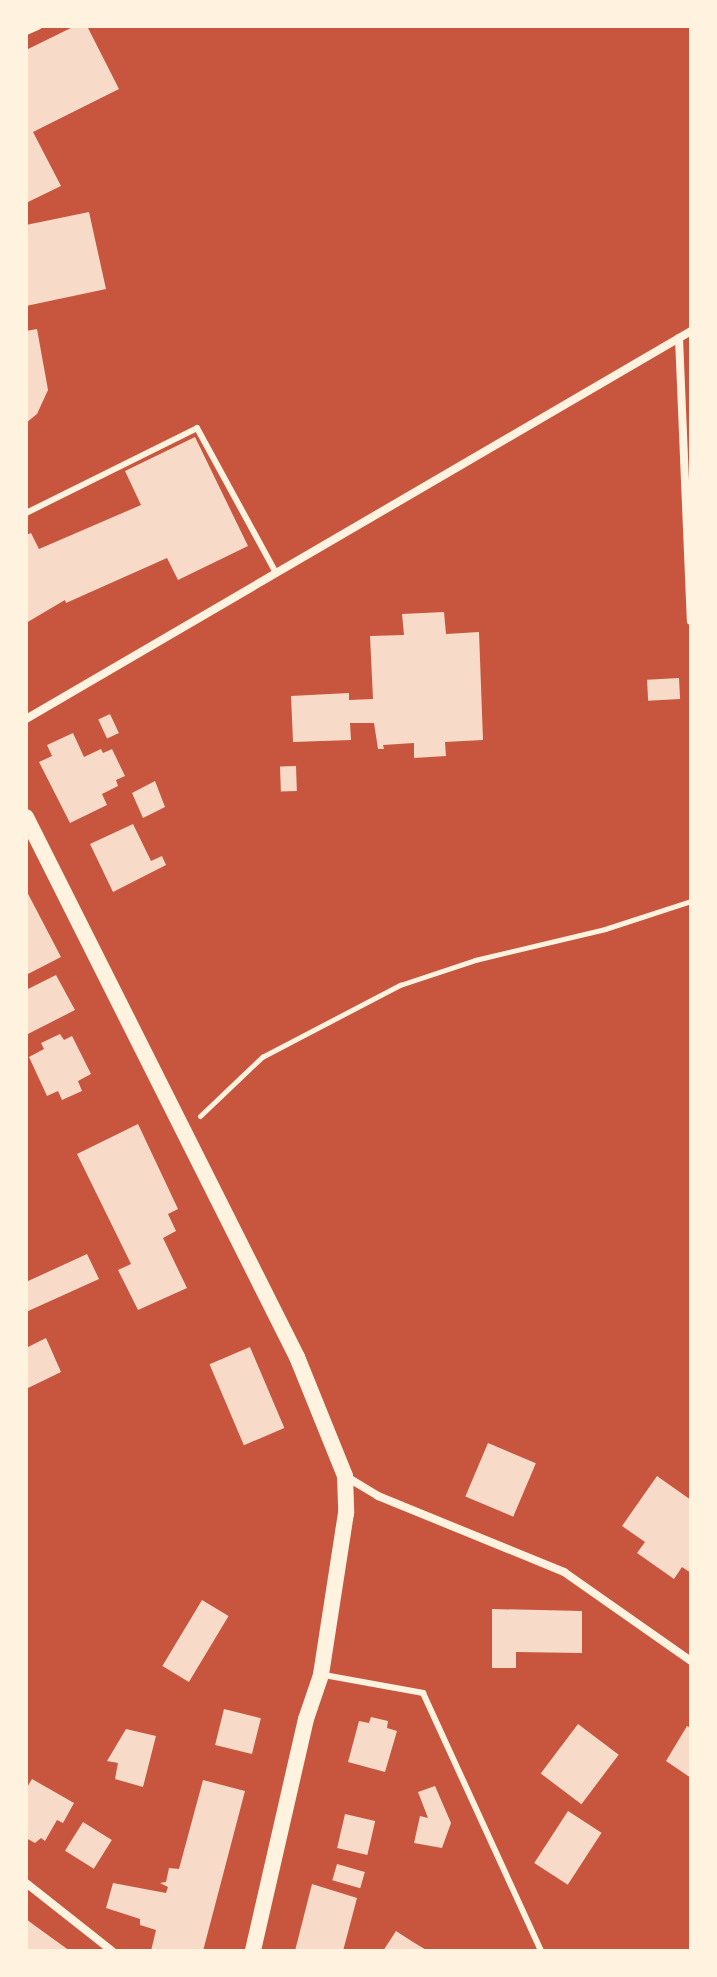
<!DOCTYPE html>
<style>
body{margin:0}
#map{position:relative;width:717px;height:1977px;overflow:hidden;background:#c8553d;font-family:Rubik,sans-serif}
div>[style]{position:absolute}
.building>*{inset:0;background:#f7dbc8;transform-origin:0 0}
.path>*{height:5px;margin:-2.5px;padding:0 2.5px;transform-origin:2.5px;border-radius:2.5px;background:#fff3e0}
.service>*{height:6px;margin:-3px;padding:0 3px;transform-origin:3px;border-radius:3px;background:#fff3e0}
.minor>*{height:8px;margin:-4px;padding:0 4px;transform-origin:4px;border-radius:4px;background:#fff3e0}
.secondary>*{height:16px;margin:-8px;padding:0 8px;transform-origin:8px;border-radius:8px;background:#fff3e0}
span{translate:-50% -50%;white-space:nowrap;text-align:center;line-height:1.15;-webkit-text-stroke:7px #fff3e0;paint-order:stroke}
.frame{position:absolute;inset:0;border:28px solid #fff3e0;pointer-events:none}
</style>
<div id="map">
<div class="building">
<i style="clip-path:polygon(75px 26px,87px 26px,119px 89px,33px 132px,61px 186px,26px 203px,26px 50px)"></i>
<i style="clip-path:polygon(89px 212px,106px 289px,26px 306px,26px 225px)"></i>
<i style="clip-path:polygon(37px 329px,48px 390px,37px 414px,26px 423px,26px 331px)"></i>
<i style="clip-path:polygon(195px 437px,248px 546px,178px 580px,167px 558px,66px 603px,65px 600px,26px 623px,26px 535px,31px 533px,39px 549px,141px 505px,125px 471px)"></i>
<i style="clip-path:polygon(444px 612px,446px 634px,479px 632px,483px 740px,445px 742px,446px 756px,414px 758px,414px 743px,383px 745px,384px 749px,378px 749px,374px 723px,350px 723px,351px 740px,293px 742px,291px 696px,349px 693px,349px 700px,373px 699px,370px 636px,404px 635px,402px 614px)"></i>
<i style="left:679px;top:678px;width:21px;height:32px;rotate:87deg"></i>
<i style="left:110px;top:714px;width:21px;height:13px;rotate:65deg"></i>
<i style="clip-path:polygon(73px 733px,84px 757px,101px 749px,103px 753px,112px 749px,125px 776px,116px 780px,118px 786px,102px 794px,107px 805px,70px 823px,39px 762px,52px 756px,47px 745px)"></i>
<i style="left:296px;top:766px;width:25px;height:16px;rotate:88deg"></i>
<i style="clip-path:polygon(155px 781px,165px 807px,143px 818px,132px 793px)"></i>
<i style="clip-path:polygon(133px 824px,151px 861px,162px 856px,166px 865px,113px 892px,90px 844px)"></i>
<i style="clip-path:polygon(26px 890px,61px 957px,26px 975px)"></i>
<i style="clip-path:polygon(56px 975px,75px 1010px,26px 1035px,26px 990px)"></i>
<i style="clip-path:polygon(60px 1034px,64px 1040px,72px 1036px,91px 1074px,78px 1081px,82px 1091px,62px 1100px,58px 1091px,47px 1096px,29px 1057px,44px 1049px,41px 1043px)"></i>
<i style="clip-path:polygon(138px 1124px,178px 1209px,168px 1214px,176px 1231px,163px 1238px,187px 1288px,138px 1310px,118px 1270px,131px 1264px,77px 1154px)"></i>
<i style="clip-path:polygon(87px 1254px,99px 1279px,26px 1312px,26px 1282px)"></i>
<i style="clip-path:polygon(46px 1338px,61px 1372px,26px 1389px,26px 1348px)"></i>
<i style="left:250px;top:1347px;width:88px;height:44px;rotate:67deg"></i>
<i style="left:488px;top:1443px;width:52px;height:58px;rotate:23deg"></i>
<i style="clip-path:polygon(657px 1476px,691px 1500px,691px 1573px,682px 1567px,674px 1579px,637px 1553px,645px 1542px,622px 1526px)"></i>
<i style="left:202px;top:1600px;width:31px;height:77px;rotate:31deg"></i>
<i style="clip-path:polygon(492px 1609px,582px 1611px,582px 1653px,516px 1652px,516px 1668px,492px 1668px)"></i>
<i style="left:224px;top:1709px;width:38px;height:37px;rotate:14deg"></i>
<i style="clip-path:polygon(371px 1717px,388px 1721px,387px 1728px,397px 1731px,385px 1772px,348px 1762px,359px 1721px,369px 1723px)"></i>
<i style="left:578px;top:1724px;width:51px;height:62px;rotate:37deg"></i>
<i style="clip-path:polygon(687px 1726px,691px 1728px,691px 1778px,666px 1761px)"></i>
<i style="clip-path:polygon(126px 1729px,156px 1736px,143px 1787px,115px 1779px,118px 1763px,107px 1761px)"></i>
<i style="clip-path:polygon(32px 1779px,74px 1803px,63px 1823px,57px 1820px,45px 1841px,41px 1838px,35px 1843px,26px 1838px,26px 1789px)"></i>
<i style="clip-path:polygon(203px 1780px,245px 1791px,203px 1951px,151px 1951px,156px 1930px,140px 1925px,140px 1919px,106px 1908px,113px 1883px,166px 1893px,168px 1887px,160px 1883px,166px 1882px,169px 1868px,179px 1869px)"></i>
<i style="clip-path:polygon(435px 1786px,451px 1823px,442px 1848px,414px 1843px,420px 1816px,428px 1818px,418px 1792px)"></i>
<i style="left:568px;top:1811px;width:40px;height:62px;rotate:33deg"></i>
<i style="left:345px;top:1814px;width:31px;height:35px;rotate:13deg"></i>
<i style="left:83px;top:1822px;width:34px;height:34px;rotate:32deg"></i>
<i style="left:337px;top:1864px;width:29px;height:17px;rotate:16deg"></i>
<i style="clip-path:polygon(312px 1884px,357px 1898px,343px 1951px,295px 1951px)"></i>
<i style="clip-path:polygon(26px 1919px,34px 1925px,70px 1951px,26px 1951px)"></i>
<i style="clip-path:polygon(396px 1931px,413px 1942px,428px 1951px,383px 1951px)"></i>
</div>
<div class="path">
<i style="left:200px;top:1116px;width:86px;rotate:-43.6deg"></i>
<i style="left:262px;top:1057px;width:156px;rotate:-27.6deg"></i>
<i style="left:400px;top:985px;width:79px;rotate:-18.4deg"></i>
<i style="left:475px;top:960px;width:134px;rotate:-13.4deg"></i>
<i style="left:605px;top:929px;width:90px;rotate:-18deg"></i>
</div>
<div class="service">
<i style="left:26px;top:513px;width:191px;rotate:-26.4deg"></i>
<i style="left:197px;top:428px;width:165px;rotate:61.4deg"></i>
<i style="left:324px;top:1675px;width:101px;rotate:10.3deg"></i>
<i style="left:423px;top:1693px;width:284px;rotate:65.4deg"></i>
</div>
<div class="minor">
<i style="left:26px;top:31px;width:13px;rotate:-23deg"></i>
<i style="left:679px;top:338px;width:283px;rotate:87.6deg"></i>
<i style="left:26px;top:719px;width:770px;rotate:-30.26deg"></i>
<i style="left:345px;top:1476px;width:39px;rotate:31deg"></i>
<i style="left:378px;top:1496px;width:201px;rotate:22.2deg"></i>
<i style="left:564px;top:1572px;width:155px;rotate:35deg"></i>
<i style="left:26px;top:1883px;width:110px;rotate:38.3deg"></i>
</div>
<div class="secondary">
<i style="left:26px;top:817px;width:604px;rotate:63.35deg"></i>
<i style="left:297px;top:1357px;width:128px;rotate:68deg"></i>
<i style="left:345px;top:1476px;width:37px;rotate:88deg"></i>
<i style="left:346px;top:1513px;width:164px;rotate:98.8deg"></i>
<i style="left:321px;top:1675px;width:46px;rotate:108.8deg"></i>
<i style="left:306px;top:1719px;width:238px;rotate:102.9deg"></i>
</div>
<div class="frame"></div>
</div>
